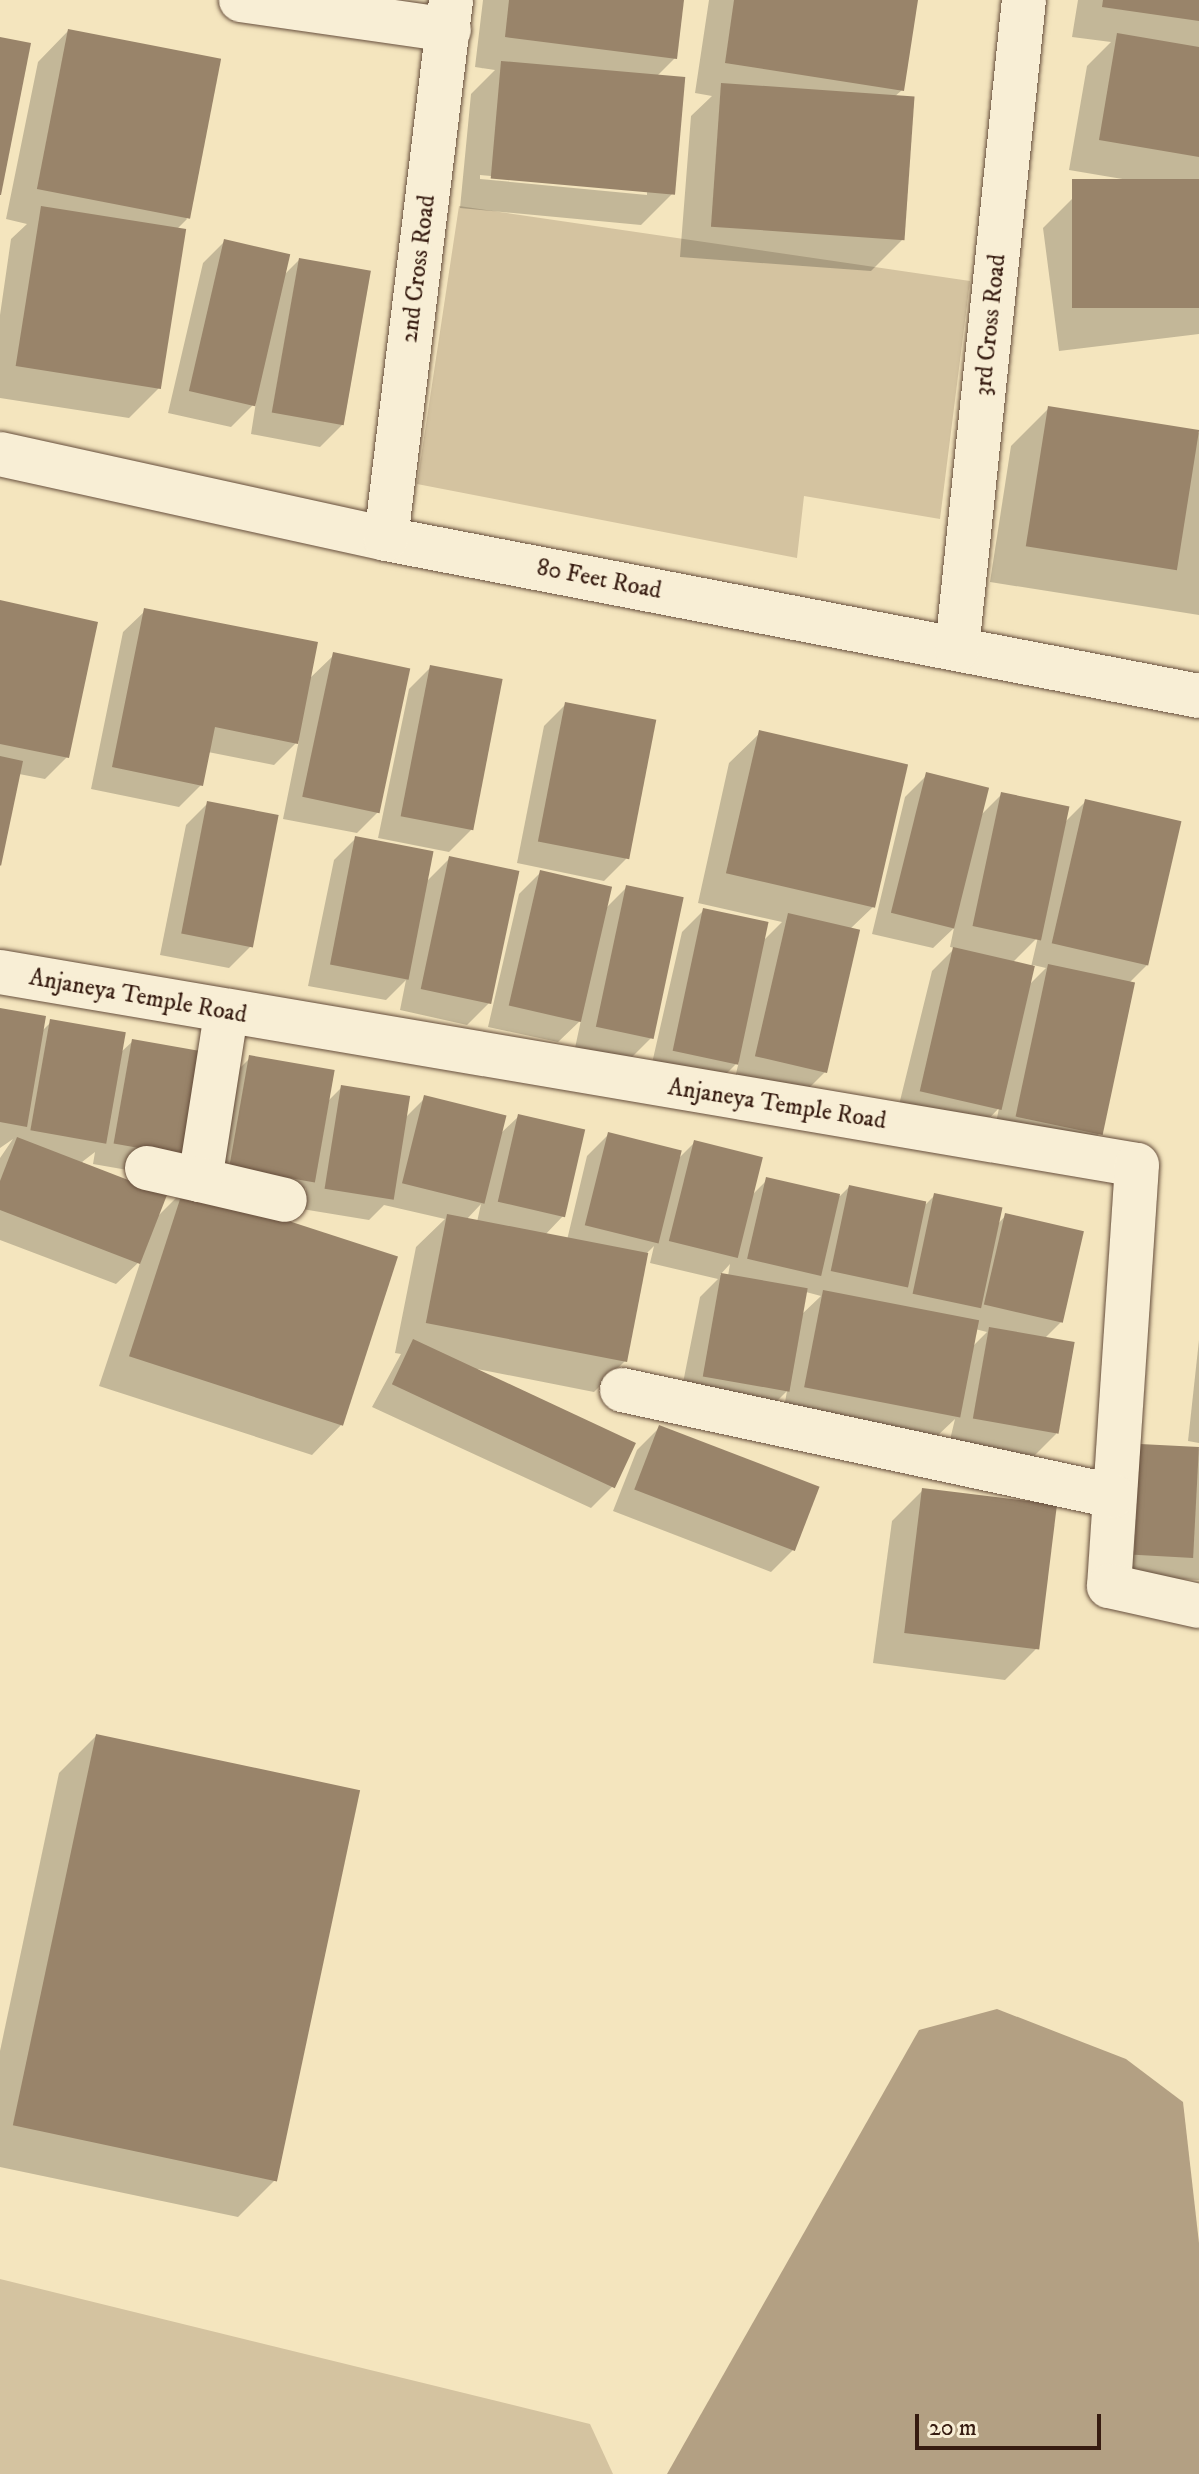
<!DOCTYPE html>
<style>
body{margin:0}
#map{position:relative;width:1199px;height:2474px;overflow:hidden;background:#f4e5be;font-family:"IM FELL DW Pica",serif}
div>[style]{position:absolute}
.green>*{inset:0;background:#d4c3a0}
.water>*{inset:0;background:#b3a083}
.shadow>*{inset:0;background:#0003}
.building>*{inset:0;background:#99846a;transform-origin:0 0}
.roads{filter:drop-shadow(0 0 2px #664e3c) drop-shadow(0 0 2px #664e3c)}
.minor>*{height:44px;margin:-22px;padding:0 22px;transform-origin:22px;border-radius:22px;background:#f8eed5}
span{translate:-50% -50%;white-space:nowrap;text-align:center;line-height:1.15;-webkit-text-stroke:6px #f8eed5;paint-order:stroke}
.street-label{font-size:24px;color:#361b10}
.scale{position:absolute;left:915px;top:2414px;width:186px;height:36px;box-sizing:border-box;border:4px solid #361b10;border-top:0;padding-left:10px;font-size:24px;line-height:28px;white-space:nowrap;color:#361b10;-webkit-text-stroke:6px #f8eed5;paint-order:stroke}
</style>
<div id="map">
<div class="green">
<i style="clip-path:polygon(459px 206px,970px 281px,940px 519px,804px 496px,797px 558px,417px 484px)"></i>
<i style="clip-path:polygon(0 2279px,590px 2424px,613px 2474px,0 2474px)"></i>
</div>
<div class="water">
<i style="clip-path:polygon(997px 2009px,1126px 2059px,1183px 2102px,1199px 2243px,1199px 2474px,667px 2474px,919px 2030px)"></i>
</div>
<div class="shadow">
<i style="clip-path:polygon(evenodd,483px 0,682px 0,675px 58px,655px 78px,672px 194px,641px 225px,460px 208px,471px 94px,495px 70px,475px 67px,483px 0,480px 175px,647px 191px,647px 195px,480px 179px,480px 175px)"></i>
<i style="clip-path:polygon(709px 0,916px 0,902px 90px,893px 98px,902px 240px,871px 271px,680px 257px,691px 116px,712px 96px,695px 93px)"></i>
<i style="clip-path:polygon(1078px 0,1199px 0,1199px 334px,1059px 351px,1043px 228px,1074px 197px,1158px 185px,1069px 170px,1087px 66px,1111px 42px,1072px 37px)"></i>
<i style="clip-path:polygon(68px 31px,187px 219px,177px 229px,160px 387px,129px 418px,0 398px,0 315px,11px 239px,27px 224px,6px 219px,38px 62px)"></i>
<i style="clip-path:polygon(225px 241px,282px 277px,299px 260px,342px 425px,320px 447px,251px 434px,256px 402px,231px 427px,168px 413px,203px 263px)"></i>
<i style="clip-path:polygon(1048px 409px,1199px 433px,1199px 615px,990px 582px,1011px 446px)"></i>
<i style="clip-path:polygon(0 602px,67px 757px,45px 779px,19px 774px,0 862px)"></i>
<i style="clip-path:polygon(145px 611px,308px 680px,334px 655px,379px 811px,357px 833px,283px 819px,299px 740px,274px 765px,208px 752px,201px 785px,179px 807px,91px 789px,123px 632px)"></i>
<i style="clip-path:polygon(431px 667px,471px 830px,449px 852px,378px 838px,409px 689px)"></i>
<i style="clip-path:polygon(566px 704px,626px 859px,604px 881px,517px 863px,544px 726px)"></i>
<i style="clip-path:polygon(760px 733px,874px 906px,850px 929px,826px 1071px,804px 1093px,735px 1078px,739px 1061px,713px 1087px,650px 1072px,682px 932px,704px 910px,763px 941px,782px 922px,698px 903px,729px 763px)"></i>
<i style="clip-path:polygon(evenodd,927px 775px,981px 815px,1002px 794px,1063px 824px,1086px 801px,1148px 964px,1129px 983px,1099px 1134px,1077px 1156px,993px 1138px,999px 1108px,976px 1132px,897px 1113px,932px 971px,955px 948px,950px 947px,954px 928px,933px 948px,872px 934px,905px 797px,927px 775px,1038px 937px,1031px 967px,1012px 963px,1038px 937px,927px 775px,1033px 965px,1046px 968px,1027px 987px,1033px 965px)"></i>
<i style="clip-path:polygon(208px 803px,251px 946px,229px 968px,160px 955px,186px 825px)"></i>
<i style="clip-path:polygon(356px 838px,427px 881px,449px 859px,489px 1003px,467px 1025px,400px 1010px,406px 980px,386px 1000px,308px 986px,334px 860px)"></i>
<i style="clip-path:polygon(541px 872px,605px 909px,627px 887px,651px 1038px,629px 1060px,575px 1048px,581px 1020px,558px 1042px,488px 1027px,519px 894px)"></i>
<i style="clip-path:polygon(0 1010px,42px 1031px,51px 1022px,120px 1053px,133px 1041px,162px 1176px,93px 1164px,95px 1152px,82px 1162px,156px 1218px,185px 1189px,342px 1424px,312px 1455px,99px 1386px,141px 1260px,116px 1284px,0 1240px,0 1158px,13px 1139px,0 1148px)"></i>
<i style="clip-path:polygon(evenodd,250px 1058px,327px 1102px,342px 1087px,405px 1118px,425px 1098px,500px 1134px,519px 1116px,563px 1216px,544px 1236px,567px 1240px,587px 1156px,609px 1134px,677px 1160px,694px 1143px,753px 1194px,767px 1180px,840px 1196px,849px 1187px,926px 1204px,935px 1195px,997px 1225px,1006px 1215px,1061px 1322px,1044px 1339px,1056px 1434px,1034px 1456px,950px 1440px,955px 1419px,936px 1437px,784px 1408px,787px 1391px,764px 1414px,680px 1398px,700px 1297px,718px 1279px,650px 1263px,654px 1246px,646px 1254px,625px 1361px,594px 1392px,477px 1369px,613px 1486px,591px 1508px,372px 1407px,401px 1354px,395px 1353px,416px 1247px,445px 1219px,384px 1205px,369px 1220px,302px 1209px,306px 1188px,291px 1202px,210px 1189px,228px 1080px,250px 1058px,481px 1204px,477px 1222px,466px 1220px,481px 1204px,250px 1058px,730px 1264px,728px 1276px,720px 1275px,730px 1264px,250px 1058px,806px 1292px,821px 1296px,801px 1315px,806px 1292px,250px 1058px,975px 1329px,987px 1332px,972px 1347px,975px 1329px)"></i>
<i style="clip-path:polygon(1199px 1340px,1199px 1443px,1188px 1441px)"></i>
<i style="clip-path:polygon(659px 1428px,793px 1550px,771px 1572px,613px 1511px,637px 1450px)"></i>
<i style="clip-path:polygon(1141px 1446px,1199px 1449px,1199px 1580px,1114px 1576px)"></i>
<i style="clip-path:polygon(923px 1490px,1036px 1649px,1005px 1680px,873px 1663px,892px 1521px)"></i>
<i style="clip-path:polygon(96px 1736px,275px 2180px,238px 2217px,0 2167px,0 2051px,59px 1773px)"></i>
</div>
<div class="building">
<i style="clip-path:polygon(509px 0,684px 0,677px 59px,505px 37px)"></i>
<i style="clip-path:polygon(734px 0,918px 0,904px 91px,725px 63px)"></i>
<i style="clip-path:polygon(1103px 0,1199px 0,1199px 21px,1102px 7px)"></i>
<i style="left:68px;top:29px;width:156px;height:163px;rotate:11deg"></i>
<i style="clip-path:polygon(1117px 33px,1199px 47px,1199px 157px,1099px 140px)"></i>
<i style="clip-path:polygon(0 37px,31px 43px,1px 195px,0 195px)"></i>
<i style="left:501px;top:61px;width:185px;height:118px;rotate:5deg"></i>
<i style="left:721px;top:83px;width:194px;height:144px;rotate:4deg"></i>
<i style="left:1199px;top:179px;width:129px;height:127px;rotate:90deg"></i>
<i style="left:41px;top:206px;width:147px;height:162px;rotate:9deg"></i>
<i style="left:224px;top:239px;width:68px;height:156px;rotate:13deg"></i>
<i style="left:299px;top:258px;width:73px;height:157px;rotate:10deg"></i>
<i style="left:1048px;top:406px;width:153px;height:142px;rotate:9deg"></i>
<i style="clip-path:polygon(0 600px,98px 622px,69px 758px,0 744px)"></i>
<i style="clip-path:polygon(144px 608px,318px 642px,298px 744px,215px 727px,203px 786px,112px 767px)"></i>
<i style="left:333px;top:652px;width:79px;height:148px;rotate:12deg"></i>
<i style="left:430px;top:665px;width:74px;height:154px;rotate:11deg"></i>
<i style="left:565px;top:702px;width:93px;height:142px;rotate:11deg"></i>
<i style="left:759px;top:730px;width:153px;height:147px;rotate:13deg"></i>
<i style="clip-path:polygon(0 756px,23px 761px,1px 866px,0 865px)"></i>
<i style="left:926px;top:772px;width:65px;height:145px;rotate:14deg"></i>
<i style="left:1001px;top:792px;width:70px;height:137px;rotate:12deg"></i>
<i style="left:1085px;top:799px;width:99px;height:148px;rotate:13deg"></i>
<i style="left:207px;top:801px;width:73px;height:135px;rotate:11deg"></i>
<i style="left:355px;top:836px;width:80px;height:131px;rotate:11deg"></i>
<i style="left:449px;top:856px;width:72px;height:136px;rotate:12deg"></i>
<i style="left:540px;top:870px;width:74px;height:139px;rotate:13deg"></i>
<i style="left:626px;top:885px;width:59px;height:145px;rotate:12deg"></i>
<i style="left:703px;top:908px;width:67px;height:146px;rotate:12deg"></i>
<i style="left:788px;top:913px;width:74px;height:147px;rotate:13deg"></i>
<i style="left:953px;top:947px;width:84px;height:148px;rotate:13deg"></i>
<i style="left:1048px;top:964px;width:89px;height:156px;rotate:12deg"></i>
<i style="clip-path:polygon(0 1008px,46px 1016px,27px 1127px,0 1122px)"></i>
<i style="left:50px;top:1019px;width:77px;height:113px;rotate:10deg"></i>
<i style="left:132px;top:1039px;width:72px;height:106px;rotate:10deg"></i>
<i style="left:249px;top:1055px;width:87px;height:114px;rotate:10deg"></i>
<i style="left:341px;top:1085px;width:70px;height:105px;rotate:9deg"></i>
<i style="left:424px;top:1095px;width:85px;height:91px;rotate:14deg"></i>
<i style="left:518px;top:1114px;width:69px;height:90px;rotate:13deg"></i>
<i style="left:608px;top:1132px;width:76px;height:96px;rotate:14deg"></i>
<i style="clip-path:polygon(17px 1137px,167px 1195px,140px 1264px,0 1210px,0 1181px)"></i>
<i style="left:694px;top:1140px;width:71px;height:104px;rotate:14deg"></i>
<i style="left:766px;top:1177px;width:76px;height:84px;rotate:13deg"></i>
<i style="left:849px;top:1185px;width:79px;height:88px;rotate:12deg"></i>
<i style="left:184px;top:1187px;width:225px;height:178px;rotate:18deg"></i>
<i style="left:934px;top:1193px;width:70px;height:103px;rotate:12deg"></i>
<i style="left:1005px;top:1213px;width:81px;height:94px;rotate:13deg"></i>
<i style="left:447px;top:1214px;width:205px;height:111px;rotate:11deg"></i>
<i style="left:721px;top:1273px;width:88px;height:105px;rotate:10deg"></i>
<i style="left:823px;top:1290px;width:159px;height:99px;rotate:11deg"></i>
<i style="left:989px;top:1327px;width:87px;height:93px;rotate:10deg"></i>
<i style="left:413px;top:1339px;width:246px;height:50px;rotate:25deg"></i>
<i style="left:659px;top:1425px;width:172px;height:69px;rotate:21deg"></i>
<i style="left:1140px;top:1444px;width:59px;height:111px;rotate:3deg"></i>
<i style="left:922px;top:1488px;width:136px;height:146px;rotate:7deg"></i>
<i style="left:96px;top:1734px;width:270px;height:400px;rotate:12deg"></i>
</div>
<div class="roads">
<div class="minor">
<i style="left:241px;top:0;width:210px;rotate:8.2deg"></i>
<i style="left:0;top:454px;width:395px;rotate:12.4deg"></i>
<i style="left:386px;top:539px;width:828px;rotate:10.93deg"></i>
<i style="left:386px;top:539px;width:543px;rotate:-83.12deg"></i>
<i style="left:957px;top:649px;width:652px;rotate:-84.11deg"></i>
<i style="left:0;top:972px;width:1153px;rotate:9.63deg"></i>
<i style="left:1137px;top:1165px;width:422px;rotate:93.8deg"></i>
<i style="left:1109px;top:1586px;width:92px;rotate:12.5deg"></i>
<i style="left:226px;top:1014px;width:168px;rotate:98.9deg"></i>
<i style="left:200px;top:1180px;width:87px;rotate:13.2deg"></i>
<i style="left:147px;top:1168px;width:54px;rotate:12.8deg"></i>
<i style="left:622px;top:1390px;width:502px;rotate:12.18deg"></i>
</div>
</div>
<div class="street-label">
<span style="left:419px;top:269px;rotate:-83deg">2nd Cross Road</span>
<span style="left:991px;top:325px;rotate:-84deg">3rd Cross Road</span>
<span style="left:599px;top:580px;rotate:11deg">80 Feet Road</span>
<span style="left:138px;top:997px;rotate:10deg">Anjaneya Temple Road</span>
<span style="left:777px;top:1105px;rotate:9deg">Anjaneya Temple Road</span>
</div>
<div class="scale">20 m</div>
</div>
